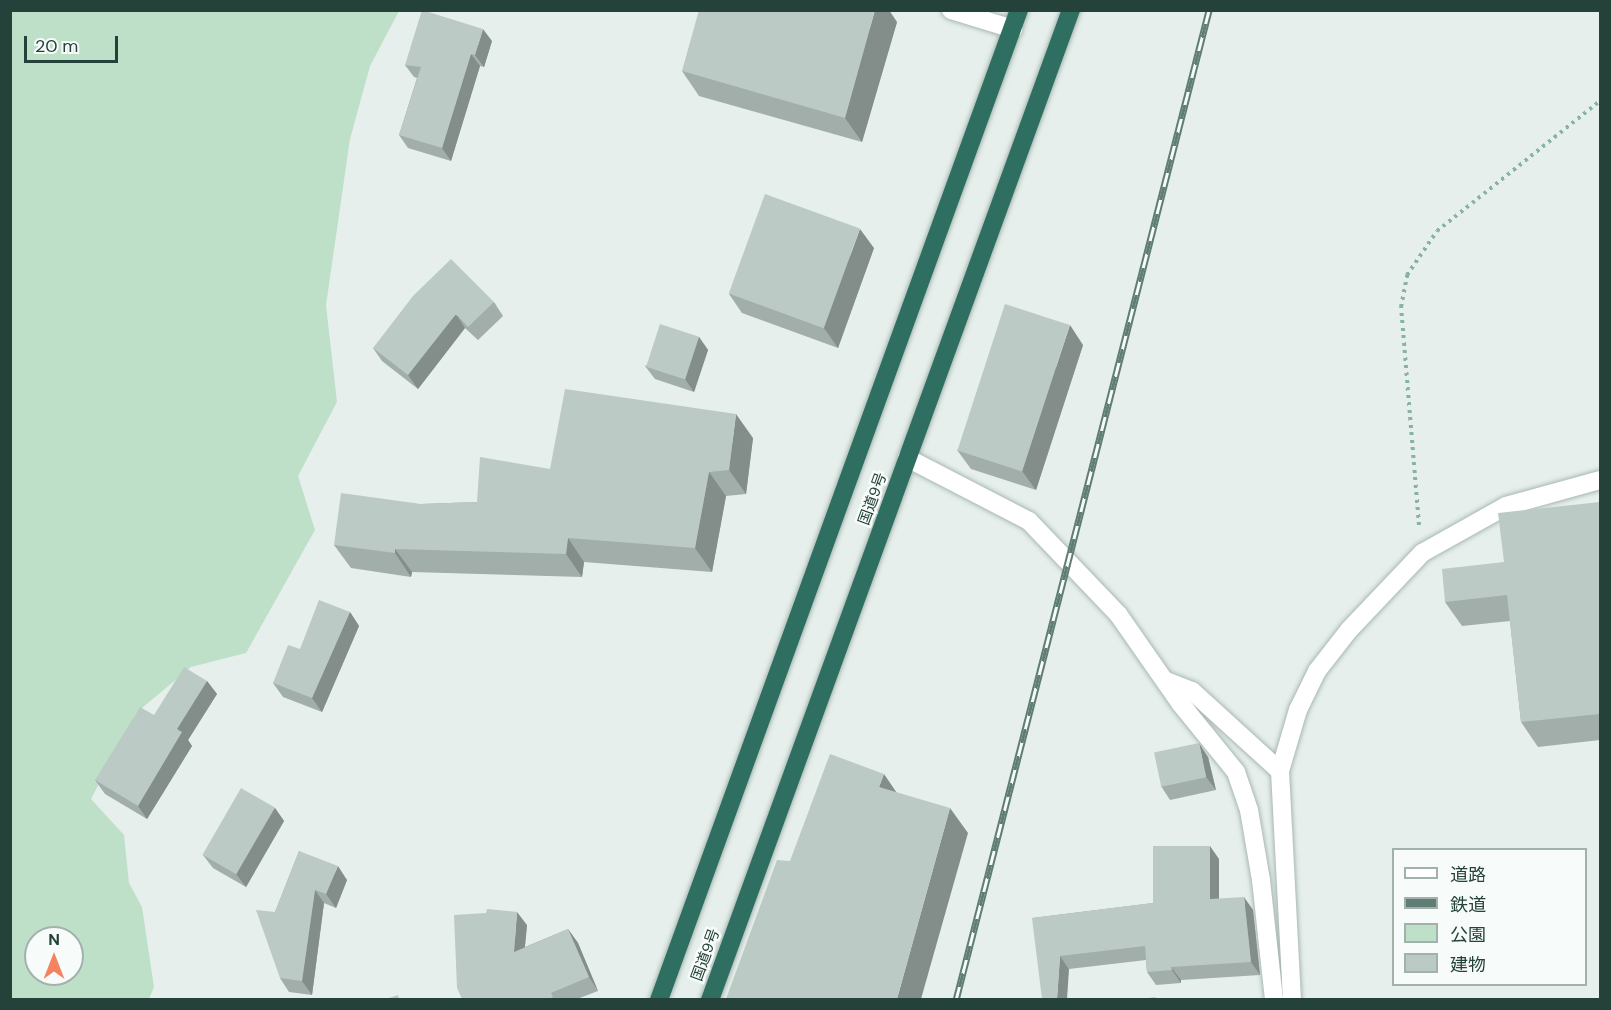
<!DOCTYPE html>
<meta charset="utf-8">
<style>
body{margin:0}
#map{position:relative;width:1611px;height:1010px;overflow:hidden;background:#e6efeb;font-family:"DM Sans","Noto Sans JP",sans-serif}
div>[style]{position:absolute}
.green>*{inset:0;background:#bfe0c8}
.path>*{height:4px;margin-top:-2px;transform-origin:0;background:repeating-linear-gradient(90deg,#86b3a5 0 3px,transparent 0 7.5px)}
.roads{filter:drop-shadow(0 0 2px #a8b8b2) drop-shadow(0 0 2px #a8b8b2)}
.minor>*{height:18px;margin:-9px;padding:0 9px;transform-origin:9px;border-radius:9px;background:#fff}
.highway>*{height:18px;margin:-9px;padding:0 9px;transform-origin:9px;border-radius:9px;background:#2f6f62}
.rail>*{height:7px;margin-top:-3.5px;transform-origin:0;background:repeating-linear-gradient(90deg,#f7fbf9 0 14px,#5f7d75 0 28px);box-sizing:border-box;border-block:2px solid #5f7d75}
.wall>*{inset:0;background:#a1aea9}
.shaded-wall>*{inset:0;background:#838d89}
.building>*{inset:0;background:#bbcac4;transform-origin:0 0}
span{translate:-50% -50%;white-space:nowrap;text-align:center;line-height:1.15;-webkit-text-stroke:5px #f7fbf9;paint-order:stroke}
.street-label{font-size:15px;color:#24423a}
.frame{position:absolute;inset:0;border:12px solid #24423a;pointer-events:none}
.legend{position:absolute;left:1392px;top:848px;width:195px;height:138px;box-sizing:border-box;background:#f7fbf9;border:2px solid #a3b1ad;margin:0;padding:8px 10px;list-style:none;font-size:18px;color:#24423a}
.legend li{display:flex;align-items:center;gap:12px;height:30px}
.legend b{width:30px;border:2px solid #a3b1ad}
.north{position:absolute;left:24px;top:926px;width:60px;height:60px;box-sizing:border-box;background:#f7fbf9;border:2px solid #a3b1ad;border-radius:50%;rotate:0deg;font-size:16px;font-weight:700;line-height:24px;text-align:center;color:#24423a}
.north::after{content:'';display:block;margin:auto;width:21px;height:27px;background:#f4845f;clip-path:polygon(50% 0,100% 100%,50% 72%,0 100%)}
.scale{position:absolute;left:24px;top:36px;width:94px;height:27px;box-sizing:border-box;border:3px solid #24423a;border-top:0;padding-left:8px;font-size:18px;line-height:21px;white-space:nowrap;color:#24423a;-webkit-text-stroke:4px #f7fbf9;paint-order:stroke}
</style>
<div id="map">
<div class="green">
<i style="clip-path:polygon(evenodd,10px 11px,399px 11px,370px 66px,350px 139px,326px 305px,337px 402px,298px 476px,315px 530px,246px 653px,191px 667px,136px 713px,91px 799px,124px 835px,129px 883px,142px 907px,154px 987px,149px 999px,11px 999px,10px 11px,36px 938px,72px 938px,72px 974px,36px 974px,36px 938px)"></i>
</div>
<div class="path">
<i style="left:1419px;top:525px;width:219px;rotate:-94.7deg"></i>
<i style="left:1401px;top:307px;width:33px;rotate:-79deg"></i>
<i style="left:1407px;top:275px;width:53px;rotate:-55.7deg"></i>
<i style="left:1437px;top:231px;width:208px;rotate:-38.6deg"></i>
</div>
<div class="roads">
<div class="minor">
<i style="left:951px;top:10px;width:65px;rotate:17deg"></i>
<i style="left:907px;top:458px;width:137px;rotate:27.3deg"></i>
<i style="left:1029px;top:521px;width:129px;rotate:46.3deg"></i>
<i style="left:1118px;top:614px;width:108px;rotate:55.1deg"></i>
<i style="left:1180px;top:703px;width:89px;rotate:50.9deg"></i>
<i style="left:1236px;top:772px;width:40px;rotate:71.1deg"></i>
<i style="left:1249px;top:810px;width:71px;rotate:80.3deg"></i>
<i style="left:1261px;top:880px;width:121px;rotate:83.8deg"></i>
<i style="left:1166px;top:681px;width:28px;rotate:21deg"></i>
<i style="left:1192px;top:691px;width:119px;rotate:42.3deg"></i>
<i style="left:1292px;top:1000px;width:229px;rotate:-93deg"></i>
<i style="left:1280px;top:771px;width:64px;rotate:-73.6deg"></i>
<i style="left:1298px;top:710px;width:43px;rotate:-64deg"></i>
<i style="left:1317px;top:671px;width:52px;rotate:-52deg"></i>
<i style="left:1349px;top:630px;width:106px;rotate:-46.5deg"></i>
<i style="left:1422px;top:553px;width:96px;rotate:-29.2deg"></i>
<i style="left:1506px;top:506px;width:98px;rotate:-15.5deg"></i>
</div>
<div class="highway">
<i style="left:659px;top:1000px;width:1053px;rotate:-70.02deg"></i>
<i style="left:710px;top:1000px;width:1054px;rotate:-69.97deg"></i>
</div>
</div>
<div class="rail">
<i style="left:956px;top:1000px;width:1022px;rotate:-75.66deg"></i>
</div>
<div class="wall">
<i style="clip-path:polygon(897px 22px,862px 142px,699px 96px,682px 71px)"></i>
<i style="clip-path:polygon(492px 41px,484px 67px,480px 66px,451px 161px,408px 148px,399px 135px,417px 78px,414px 77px,405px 65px)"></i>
<i style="clip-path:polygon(874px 248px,838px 348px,742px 313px,729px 294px)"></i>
<i style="clip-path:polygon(494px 302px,503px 316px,478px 340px,465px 328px,418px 389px,382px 361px,373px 348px)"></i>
<i style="clip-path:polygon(699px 337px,708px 350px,694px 392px,655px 379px,645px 366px)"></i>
<i style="clip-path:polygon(1083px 345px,1036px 490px,971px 469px,957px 450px)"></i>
<i style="clip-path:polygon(753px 438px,746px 494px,726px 496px,712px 572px,584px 562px,582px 577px,412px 572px,411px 577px,351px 568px,334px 545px,421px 504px,477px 502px,550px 469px)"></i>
<i style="clip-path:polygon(1600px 502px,1600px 740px,1538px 747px,1521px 722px,1510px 621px,1462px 626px,1445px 602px,1504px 562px)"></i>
<i style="clip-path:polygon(350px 612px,359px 626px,322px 712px,283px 697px,273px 683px,300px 649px)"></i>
<i style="clip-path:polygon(207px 681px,217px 694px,188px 740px,192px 746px,147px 819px,105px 794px,95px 780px)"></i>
<i style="clip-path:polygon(1208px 757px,1216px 790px,1170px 800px,1161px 786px)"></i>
<i style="clip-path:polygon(275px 808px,284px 821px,246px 887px,213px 868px,203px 855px)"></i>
<i style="clip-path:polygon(299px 851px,347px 880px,336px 908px,324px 903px,312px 995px,289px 992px,280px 978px,275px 912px)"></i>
<i style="clip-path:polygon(1219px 859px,1219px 899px,1253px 910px,1260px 975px,1181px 980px,1181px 983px,1156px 985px,1147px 972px,1146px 960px,1069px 969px,1032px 918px,1153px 903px)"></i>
<i style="clip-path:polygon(527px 925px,525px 947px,568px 929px,578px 943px,598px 991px,577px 999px,462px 999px)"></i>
</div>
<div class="shaded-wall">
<i style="clip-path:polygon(875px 10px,889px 10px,897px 22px,862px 142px,845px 118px)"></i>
<i style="clip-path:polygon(483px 29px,492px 41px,484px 67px,475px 55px)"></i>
<i style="clip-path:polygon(471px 54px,480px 66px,451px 161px,442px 148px)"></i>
<i style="clip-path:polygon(860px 229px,874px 248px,838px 348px,824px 328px)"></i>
<i style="clip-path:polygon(456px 314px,465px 328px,418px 389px,408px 375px)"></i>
<i style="clip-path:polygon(1070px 325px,1083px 345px,1036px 490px,1022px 471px)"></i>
<i style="clip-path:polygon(699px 337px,708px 350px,694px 392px,685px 379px)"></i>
<i style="clip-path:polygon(736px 414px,753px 438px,746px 494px,729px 470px)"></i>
<i style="clip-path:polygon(709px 472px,726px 496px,712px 572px,695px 548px)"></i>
<i style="clip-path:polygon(568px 538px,584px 562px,582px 577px,566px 554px)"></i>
<i style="clip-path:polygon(395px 549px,412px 572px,411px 577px,395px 553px)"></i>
<i style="clip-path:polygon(350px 612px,359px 626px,322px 712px,312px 698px)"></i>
<i style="clip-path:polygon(207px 681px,217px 694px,188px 740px,192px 746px,147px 819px,138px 806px,177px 729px)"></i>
<i style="clip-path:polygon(1199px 743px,1208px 757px,1216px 790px,1206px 777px)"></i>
<i style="clip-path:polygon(884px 774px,901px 799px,879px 787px)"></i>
<i style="clip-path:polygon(275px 808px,284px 821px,246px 887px,236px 874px)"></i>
<i style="clip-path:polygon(950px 808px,968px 833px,921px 999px,897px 999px)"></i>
<i style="clip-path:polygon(1210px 846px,1219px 859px,1219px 913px,1210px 899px)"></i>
<i style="clip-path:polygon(338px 866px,347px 880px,336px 908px,326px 894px)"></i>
<i style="clip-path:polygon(315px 890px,324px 903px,312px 995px,302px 981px)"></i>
<i style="clip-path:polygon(1244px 897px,1253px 910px,1260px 975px,1251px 962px)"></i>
<i style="clip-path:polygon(517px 912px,527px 925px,523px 965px,514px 952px)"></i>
<i style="clip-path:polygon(568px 929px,578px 943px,598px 991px,589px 977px)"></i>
<i style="clip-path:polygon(1060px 956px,1069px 969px,1067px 999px,1057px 999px)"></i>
<i style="clip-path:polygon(1171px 967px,1181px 980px,1181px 983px,1172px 970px)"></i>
</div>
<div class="building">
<i style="clip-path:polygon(422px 10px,483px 29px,475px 55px,471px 54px,442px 148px,399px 135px,421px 67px,405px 65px)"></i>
<i style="clip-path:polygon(699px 10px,875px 10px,845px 118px,682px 71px)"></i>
<i style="left:765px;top:194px;width:101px;height:106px;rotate:20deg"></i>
<i style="clip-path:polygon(451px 259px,494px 302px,468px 327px,456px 314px,408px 375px,373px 348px,413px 296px)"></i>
<i style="left:1005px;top:304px;width:68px;height:154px;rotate:18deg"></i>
<i style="left:660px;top:324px;width:41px;height:45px;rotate:18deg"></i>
<i style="clip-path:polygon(565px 389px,736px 414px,729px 470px,709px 472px,695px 548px,568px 538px,566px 554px,395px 549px,395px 553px,334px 545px,341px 493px,421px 504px,477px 502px,480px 457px,550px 469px)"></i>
<i style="clip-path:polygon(1600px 502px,1600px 714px,1521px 722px,1507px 595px,1445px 602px,1442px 569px,1504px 562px,1498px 513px)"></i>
<i style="clip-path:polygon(319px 600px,350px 612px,312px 698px,273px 683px,288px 645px,300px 649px)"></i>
<i style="clip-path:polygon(184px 667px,207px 681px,177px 729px,182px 732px,138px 806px,95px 780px,140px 707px,154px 715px)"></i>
<i style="left:1199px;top:743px;width:35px;height:46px;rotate:78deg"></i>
<i style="clip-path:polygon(830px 754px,884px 774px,879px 787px,950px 808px,897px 999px,726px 999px,777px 860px,790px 861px)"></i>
<i style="left:241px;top:788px;width:39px;height:77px;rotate:30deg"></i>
<i style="clip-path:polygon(1153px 846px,1210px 846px,1210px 899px,1244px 897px,1251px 962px,1171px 967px,1172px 970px,1147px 972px,1145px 946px,1060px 956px,1057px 999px,1042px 999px,1032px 918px,1153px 903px)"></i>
<i style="clip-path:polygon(299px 851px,338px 866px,326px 894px,315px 890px,302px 981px,280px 978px,256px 910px,275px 912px)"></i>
<i style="clip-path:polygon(487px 909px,517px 912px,514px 952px,568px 929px,589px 977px,551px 993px,553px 997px,549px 999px,462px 999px,457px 988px,454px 915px,486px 913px)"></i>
<i style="clip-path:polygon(398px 995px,399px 999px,386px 999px)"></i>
<i style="clip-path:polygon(1155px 997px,1156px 999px,1142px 999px)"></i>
</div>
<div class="street-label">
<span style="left:873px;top:499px;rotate:-70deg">国道9号</span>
<span style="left:706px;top:955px;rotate:-70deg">国道9号</span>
</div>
<div class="frame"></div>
<ul class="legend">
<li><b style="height:8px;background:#fff"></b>道路</li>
<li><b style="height:8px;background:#5f7d75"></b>鉄道</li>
<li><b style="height:16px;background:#bfe0c8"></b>公園</li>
<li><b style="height:16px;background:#bbcac4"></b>建物</li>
</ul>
<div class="north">N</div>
<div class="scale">20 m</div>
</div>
